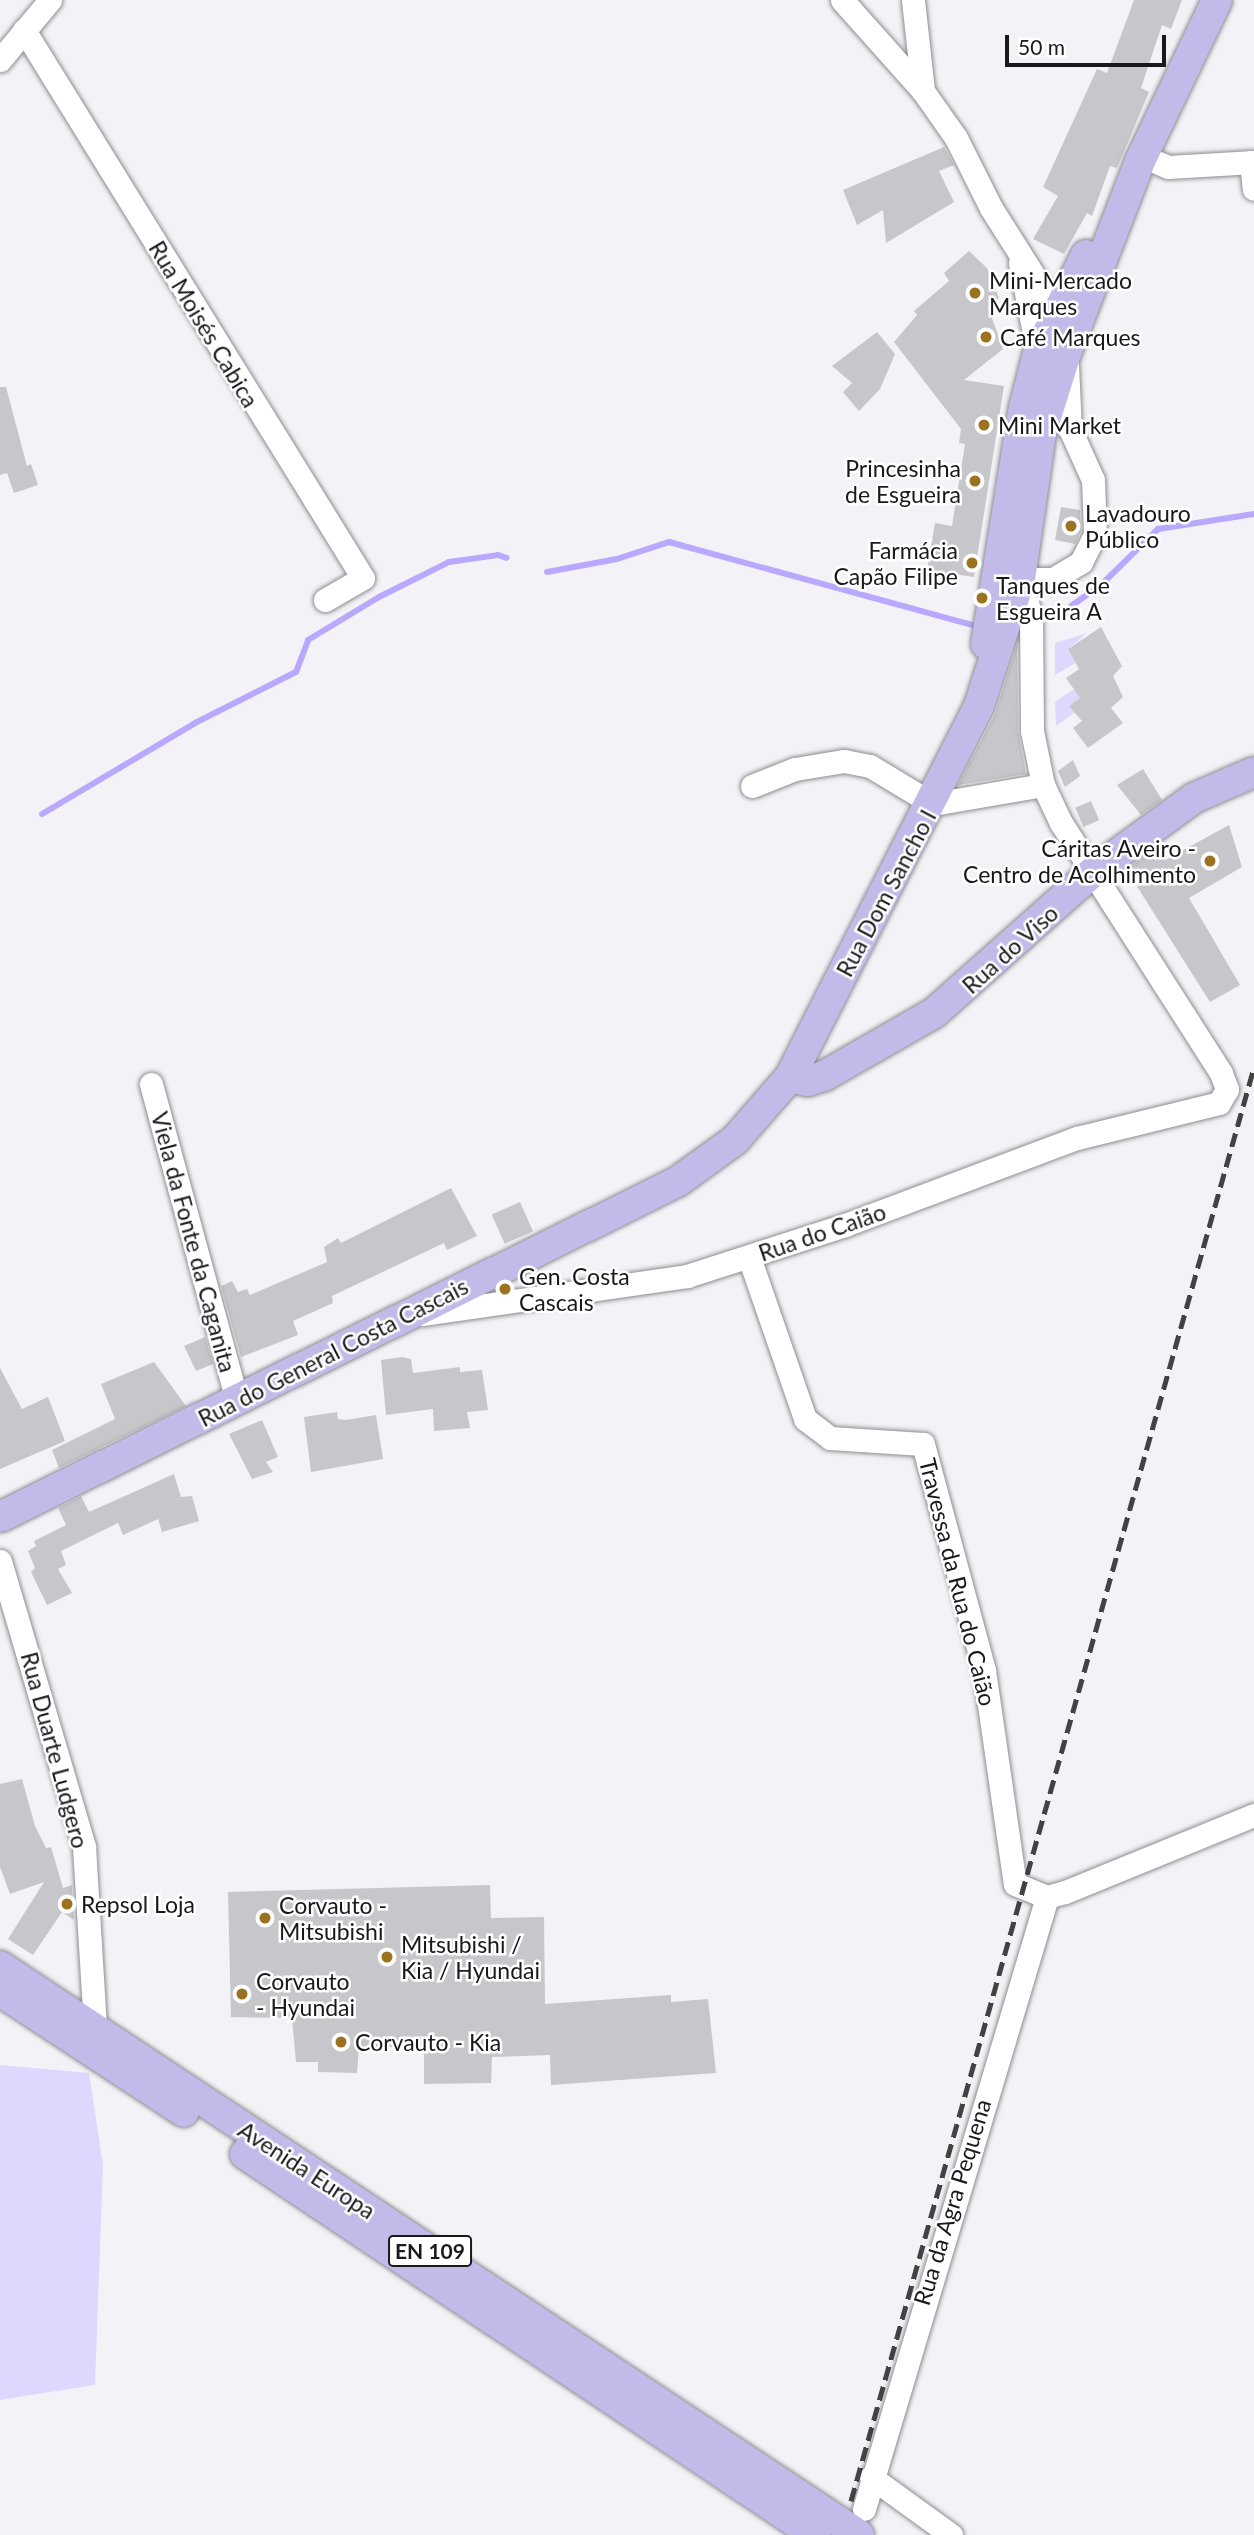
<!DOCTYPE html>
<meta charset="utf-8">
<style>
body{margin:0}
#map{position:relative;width:1254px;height:2535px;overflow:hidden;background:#f3f3f7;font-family:Lato,sans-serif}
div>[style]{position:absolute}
.green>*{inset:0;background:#ddd8fe}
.stream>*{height:6px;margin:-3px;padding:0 3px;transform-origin:3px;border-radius:3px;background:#b8a9fe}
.building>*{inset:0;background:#c7c6ca;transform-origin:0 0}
.roads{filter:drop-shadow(0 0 2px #8e8d91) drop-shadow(0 0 2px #8e8d91)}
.minor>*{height:23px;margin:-11.5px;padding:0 11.5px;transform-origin:11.5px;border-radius:11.5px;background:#fff}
.major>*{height:30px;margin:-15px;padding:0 15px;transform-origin:15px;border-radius:15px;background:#c2bae8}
.rail>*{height:5px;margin-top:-2.5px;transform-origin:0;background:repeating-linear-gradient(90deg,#424143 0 14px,transparent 0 21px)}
.dots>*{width:19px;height:19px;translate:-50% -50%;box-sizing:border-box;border:4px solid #fff;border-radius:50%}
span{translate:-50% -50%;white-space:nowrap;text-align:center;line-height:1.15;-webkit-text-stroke:5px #fff;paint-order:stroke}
.shield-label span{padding:2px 5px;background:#fff;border:2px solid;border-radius:5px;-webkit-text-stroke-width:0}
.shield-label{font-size:21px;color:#19181a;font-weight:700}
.poi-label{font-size:23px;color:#19181a}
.left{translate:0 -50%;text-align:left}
.right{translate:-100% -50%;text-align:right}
.street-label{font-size:23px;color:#19181a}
.scale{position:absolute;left:1005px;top:35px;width:161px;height:32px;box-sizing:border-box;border:4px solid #19181a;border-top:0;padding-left:9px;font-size:21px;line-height:24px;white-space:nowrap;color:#19181a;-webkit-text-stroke:5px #fff;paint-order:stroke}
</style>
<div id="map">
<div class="green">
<i style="clip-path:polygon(1087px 633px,1068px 649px,1076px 663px,1055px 675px,1055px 643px)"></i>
<i style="clip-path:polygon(1074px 689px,1080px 698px,1069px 706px,1075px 712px,1056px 726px,1055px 702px)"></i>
<i style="clip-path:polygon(0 2065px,89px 2073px,103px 2165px,95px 2385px,0 2400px)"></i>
</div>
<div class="stream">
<i style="left:547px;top:572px;width:71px;rotate:-10.5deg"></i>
<i style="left:617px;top:559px;width:55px;rotate:-18.1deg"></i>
<i style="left:669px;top:542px;width:314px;rotate:15.3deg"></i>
<i style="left:1071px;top:606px;width:37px;rotate:-35deg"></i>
<i style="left:1101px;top:585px;width:80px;rotate:-44.5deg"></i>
<i style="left:1158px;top:529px;width:97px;rotate:-8.9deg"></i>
<i style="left:42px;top:814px;width:178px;rotate:-30.7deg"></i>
<i style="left:195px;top:723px;width:113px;rotate:-26.8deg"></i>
<i style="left:296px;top:672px;width:34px;rotate:-69deg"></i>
<i style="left:308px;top:640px;width:83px;rotate:-31.2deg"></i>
<i style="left:379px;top:597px;width:78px;rotate:-26.6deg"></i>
<i style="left:449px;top:562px;width:49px;rotate:-8.1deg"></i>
<i style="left:498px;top:555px;width:9px;rotate:18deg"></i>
</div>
<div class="building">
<i style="clip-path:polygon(1134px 0,1182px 0,1171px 29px,1162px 25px,1141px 88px,1149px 92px,1117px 168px,1110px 166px,1092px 216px,1087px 213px,1064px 254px,1033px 239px,1058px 196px,1043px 187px,1097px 69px,1107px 73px)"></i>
<i style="clip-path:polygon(944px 147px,954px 165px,939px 171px,954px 202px,886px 243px,883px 210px,857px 225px,843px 190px)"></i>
<i style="clip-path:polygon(969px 251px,987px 268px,999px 298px,988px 307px,1003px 349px,964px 380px,1004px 386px,974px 577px,927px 570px,935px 523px,952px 526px,965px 444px,959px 443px,961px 429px,894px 342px,917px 315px,914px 311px,949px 281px,944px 273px)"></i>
<i style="clip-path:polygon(877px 332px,895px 354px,880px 389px,859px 411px,843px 392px,852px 383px,832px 366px)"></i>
<i style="clip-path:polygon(0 387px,6px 387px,27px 466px,31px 464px,38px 485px,14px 493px,7px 473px,0 475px)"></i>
<i style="clip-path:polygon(1061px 507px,1080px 510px,1081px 531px,1075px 544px,1055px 540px)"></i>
<i style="clip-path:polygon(1101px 627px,1122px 666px,1113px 676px,1123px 697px,1111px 708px,1123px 723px,1088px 748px,1073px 728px,1082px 721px,1069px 706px,1080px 698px,1066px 678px,1079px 669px,1068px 649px)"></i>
<i style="clip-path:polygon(1017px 644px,1018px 731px,1026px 774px,958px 785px,995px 714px)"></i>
<i style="clip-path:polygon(1073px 760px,1080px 776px,1065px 787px,1058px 771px)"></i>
<i style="clip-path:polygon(1143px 769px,1162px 800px,1141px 815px,1117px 785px)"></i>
<i style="left:1091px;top:801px;width:21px;height:17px;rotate:67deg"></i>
<i style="clip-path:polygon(1229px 825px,1242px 867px,1189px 898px,1240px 985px,1210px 1002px,1126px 869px,1159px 846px,1167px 859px)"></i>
<i style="clip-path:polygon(451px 1188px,477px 1236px,447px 1250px,444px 1243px,332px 1296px,333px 1303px,293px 1321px,298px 1335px,241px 1357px,221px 1286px,232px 1281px,238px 1292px,247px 1289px,250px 1295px,327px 1262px,324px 1247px,338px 1238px,341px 1243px)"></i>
<i style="left:520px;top:1202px;width:32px;height:31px;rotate:66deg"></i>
<i style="clip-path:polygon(205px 1337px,213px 1364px,196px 1371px,184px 1346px)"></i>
<i style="clip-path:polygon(402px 1357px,411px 1359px,413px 1373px,460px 1367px,460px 1372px,482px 1370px,488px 1410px,467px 1412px,470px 1428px,434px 1431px,433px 1409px,386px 1415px,381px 1360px)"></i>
<i style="clip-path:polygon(154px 1362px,186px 1406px,59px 1468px,52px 1450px,115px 1419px,101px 1384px)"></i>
<i style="clip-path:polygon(0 1368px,22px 1409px,48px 1397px,65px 1441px,0 1469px)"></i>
<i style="clip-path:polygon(337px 1412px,338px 1419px,346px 1420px,376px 1415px,383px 1459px,311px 1472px,304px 1417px)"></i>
<i style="clip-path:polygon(262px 1420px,278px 1457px,266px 1462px,273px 1472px,252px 1479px,229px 1434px)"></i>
<i style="clip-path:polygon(174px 1474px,181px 1497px,192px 1496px,199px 1521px,162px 1532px,158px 1519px,123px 1535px,118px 1523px,61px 1551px,66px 1565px,58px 1569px,72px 1593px,47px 1605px,31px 1572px,35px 1568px,28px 1551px,36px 1546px,34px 1541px,66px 1525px,58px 1508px,81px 1496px,89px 1512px)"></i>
<i style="clip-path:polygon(22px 1779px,35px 1826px,46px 1848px,51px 1847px,63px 1888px,72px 1885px,74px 1920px,62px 1912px,33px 1955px,8px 1939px,44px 1882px,10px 1894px,0 1867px,0 1784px)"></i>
<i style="clip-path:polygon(490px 1885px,491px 1918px,544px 1917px,545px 2004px,671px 1995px,671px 2002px,708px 1999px,716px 2073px,551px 2085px,550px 2055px,492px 2057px,491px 2083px,424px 2084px,424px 2047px,359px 2047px,357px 2073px,318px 2072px,318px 2062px,296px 2062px,292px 2018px,231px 2017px,228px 1892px)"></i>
</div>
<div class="roads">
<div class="minor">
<i style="left:842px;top:0;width:122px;rotate:48.3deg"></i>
<i style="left:923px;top:91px;width:57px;rotate:54.9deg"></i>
<i style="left:956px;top:138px;width:78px;rotate:63.4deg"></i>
<i style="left:991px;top:208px;width:122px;rotate:57.7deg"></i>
<i style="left:913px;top:0;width:92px;rotate:83.7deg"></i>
<i style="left:24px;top:30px;width:644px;rotate:58.26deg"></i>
<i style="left:363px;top:578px;width:44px;rotate:149.9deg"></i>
<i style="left:0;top:60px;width:78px;rotate:-50.2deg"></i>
<i style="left:1142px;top:156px;width:28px;rotate:23deg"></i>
<i style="left:1168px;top:167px;width:86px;rotate:-3.3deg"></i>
<i style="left:1251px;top:162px;width:27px;rotate:84deg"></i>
<i style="left:1020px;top:263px;width:92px;rotate:78.7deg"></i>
<i style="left:752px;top:786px;width:46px;rotate:-21.6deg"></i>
<i style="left:795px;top:769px;width:50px;rotate:-9.3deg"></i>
<i style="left:844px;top:761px;width:26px;rotate:11deg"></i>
<i style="left:870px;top:766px;width:74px;rotate:31.1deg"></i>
<i style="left:933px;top:804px;width:112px;rotate:-9.8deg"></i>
<i style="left:151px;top:1084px;width:327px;rotate:74.8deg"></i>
<i style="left:749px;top:1257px;width:171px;rotate:70.9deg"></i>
<i style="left:805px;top:1419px;width:31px;rotate:37deg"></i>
<i style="left:830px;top:1438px;width:93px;rotate:3.7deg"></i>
<i style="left:923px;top:1444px;width:234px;rotate:74.9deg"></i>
<i style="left:984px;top:1670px;width:216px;rotate:81.8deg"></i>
<i style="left:1015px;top:1884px;width:35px;rotate:22deg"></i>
<i style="left:1047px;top:1897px;width:19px;rotate:-16deg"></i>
<i style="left:1065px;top:1892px;width:204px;rotate:-22.2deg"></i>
<i style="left:423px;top:1314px;width:267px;rotate:-8.2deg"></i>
<i style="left:687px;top:1276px;width:166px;rotate:-17.9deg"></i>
<i style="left:845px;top:1225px;width:248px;rotate:-20.6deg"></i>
<i style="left:1077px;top:1138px;width:146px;rotate:-13.8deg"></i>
<i style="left:1219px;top:1103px;width:16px;rotate:-60deg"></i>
<i style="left:1227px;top:1089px;width:17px;rotate:-111deg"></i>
<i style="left:1221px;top:1073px;width:297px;rotate:-122.6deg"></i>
<i style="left:1061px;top:823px;width:42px;rotate:-115.3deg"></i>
<i style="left:1043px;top:785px;width:55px;rotate:-101.5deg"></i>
<i style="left:1032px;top:731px;width:115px;rotate:-90.5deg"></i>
<i style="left:1031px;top:616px;width:39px;rotate:-107deg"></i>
<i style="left:1020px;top:579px;width:33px"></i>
<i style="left:1053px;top:579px;width:33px;rotate:-31deg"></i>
<i style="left:1081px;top:562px;width:31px;rotate:-63deg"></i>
<i style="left:1095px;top:534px;width:54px;rotate:-92.1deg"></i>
<i style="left:1093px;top:480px;width:56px;rotate:-114.3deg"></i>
<i style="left:1070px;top:429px;width:63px;rotate:-92.7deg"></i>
<i style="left:0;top:1561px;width:298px;rotate:73.6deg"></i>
<i style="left:84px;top:1847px;width:180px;rotate:86.5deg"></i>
<i style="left:871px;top:2477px;width:99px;rotate:35.9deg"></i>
<i style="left:864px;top:2509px;width:639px;rotate:-73.35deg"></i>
</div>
<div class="major">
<i style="left:986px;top:644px;width:239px;rotate:-80.9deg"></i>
<i style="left:1024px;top:408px;width:57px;rotate:-75.7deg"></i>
<i style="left:1038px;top:353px;width:109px;rotate:-63.9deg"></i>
<i style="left:790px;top:1077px;width:18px;rotate:13deg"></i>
<i style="left:808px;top:1081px;width:17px;rotate:-17deg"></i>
<i style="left:824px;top:1076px;width:127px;rotate:-29.8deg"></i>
<i style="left:934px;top:1013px;width:214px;rotate:-41.6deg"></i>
<i style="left:1094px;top:871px;width:124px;rotate:-36.1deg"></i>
<i style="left:1194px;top:798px;width:65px;rotate:-23.4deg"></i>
<i style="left:0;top:1517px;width:755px;rotate:-26.33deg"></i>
<i style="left:677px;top:1182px;width:72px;rotate:-35.9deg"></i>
<i style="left:735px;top:1140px;width:84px;rotate:-48.9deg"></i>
<i style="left:790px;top:1077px;width:416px;rotate:-63deg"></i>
<i style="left:979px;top:706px;width:133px;rotate:-72.1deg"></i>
<i style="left:1020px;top:579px;width:148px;rotate:-81.8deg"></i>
<i style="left:1041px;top:433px;width:84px;rotate:-72.6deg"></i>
<i style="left:1066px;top:353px;width:206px;rotate:-68.9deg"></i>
<i style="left:1140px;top:161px;width:178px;rotate:-64.4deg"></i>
<i style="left:0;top:1966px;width:1030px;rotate:33.52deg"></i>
<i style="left:9px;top:1997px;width:209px;rotate:33.3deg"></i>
<i style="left:245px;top:2154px;width:686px;rotate:33.76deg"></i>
</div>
</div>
<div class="rail">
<i style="left:851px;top:2501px;width:1490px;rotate:-74.3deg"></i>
</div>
<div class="dots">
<i style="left:975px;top:293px;background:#9b7320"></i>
<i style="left:986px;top:337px;background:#9b7320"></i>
<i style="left:984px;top:425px;background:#9b7320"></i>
<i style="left:975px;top:481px;background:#9b7320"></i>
<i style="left:1071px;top:526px;background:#9b7320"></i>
<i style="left:972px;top:563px;background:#9b7320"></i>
<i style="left:982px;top:598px;background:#9b7320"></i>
<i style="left:1210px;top:861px;background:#9b7320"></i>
<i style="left:505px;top:1289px;background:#9b7320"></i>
<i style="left:67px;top:1904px;background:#9b7320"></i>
<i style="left:265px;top:1918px;background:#9b7320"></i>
<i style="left:387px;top:1957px;background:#9b7320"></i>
<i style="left:242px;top:1994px;background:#9b7320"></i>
<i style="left:341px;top:2042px;background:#9b7320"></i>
</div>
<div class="shield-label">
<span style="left:430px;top:2251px">EN 109</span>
</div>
<div class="poi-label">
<span class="left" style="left:989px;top:293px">Mini-Mercado<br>Marques</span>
<span class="left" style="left:1000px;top:337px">Café Marques</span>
<span class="left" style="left:998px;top:425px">Mini Market</span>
<span class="right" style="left:961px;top:481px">Princesinha<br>de Esgueira</span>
<span class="left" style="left:1085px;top:526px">Lavadouro<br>Público</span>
<span class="right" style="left:958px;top:563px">Farmácia<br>Capão Filipe</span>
<span class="left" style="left:996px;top:598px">Tanques de<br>Esgueira A</span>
<span class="right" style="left:1196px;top:861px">Cáritas Aveiro -<br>Centro de Acolhimento</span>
<span class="left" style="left:519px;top:1289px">Gen. Costa<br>Cascais</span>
<span class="left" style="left:81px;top:1904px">Repsol Loja</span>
<span class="left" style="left:279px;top:1918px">Corvauto -<br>Mitsubishi</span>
<span class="left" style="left:401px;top:1957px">Mitsubishi /<br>Kia / Hyundai</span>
<span class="left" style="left:256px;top:1994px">Corvauto<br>- Hyundai</span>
<span class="left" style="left:355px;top:2042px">Corvauto - Kia</span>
</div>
<div class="street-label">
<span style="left:204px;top:324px;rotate:59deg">Rua Moisés Cabica</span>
<span style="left:886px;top:893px;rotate:-62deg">Rua Dom Sancho I</span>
<span style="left:1010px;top:949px;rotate:-42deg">Rua do Viso</span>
<span style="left:822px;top:1232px;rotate:-19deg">Rua do Caião</span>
<span style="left:194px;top:1242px;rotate:75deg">Viela da Fonte da Caganita</span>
<span style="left:333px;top:1352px;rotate:-27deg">Rua do General Costa Cascais</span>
<span style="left:958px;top:1582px;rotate:76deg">Travessa da Rua do Caião</span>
<span style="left:55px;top:1750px;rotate:75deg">Rua Duarte Ludgero</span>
<span style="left:307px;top:2170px;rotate:33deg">Avenida Europa</span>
<span style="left:952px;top:2202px;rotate:-73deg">Rua da Agra Pequena</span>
</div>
<div class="scale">50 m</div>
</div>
